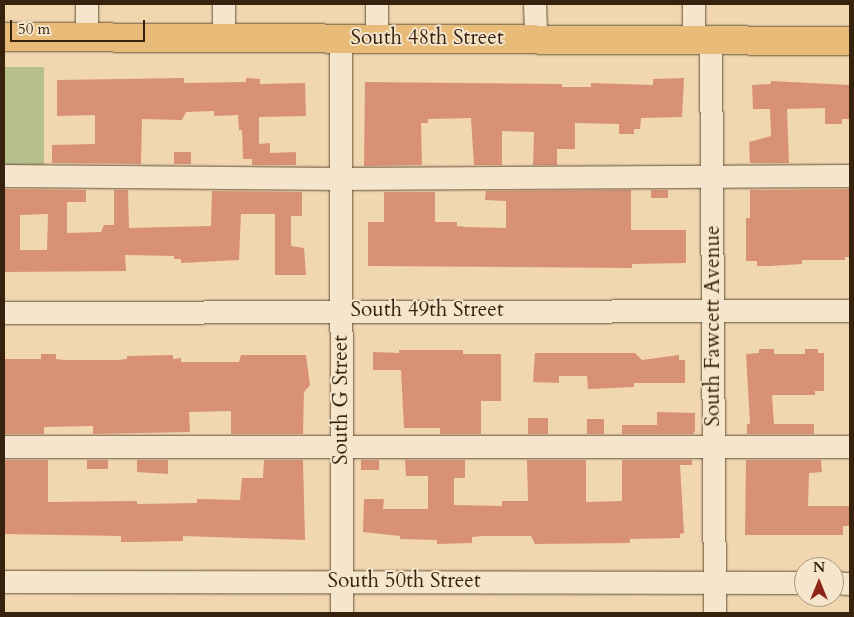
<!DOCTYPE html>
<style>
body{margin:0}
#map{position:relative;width:854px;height:617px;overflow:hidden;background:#f0d7b0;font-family:Cardo,serif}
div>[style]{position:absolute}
.green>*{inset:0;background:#b7bf8d;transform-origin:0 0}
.building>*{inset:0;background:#d89175;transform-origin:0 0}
.roads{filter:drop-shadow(0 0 1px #644f36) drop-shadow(0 0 1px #644f36)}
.minor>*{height:22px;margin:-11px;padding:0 11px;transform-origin:11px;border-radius:11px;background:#f5e5cc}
.major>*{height:28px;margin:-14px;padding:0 14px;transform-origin:14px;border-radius:14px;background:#e8bc78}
span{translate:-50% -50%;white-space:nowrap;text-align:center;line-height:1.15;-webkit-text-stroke:4px #f5e5cc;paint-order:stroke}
.street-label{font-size:21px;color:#36220d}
.frame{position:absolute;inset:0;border:5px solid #36220d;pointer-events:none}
.north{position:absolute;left:794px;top:557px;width:50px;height:50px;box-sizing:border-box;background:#f5e5cc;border:1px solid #a99780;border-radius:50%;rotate:0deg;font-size:14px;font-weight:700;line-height:20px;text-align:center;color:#36220d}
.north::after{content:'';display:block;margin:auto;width:18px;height:22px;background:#8f2418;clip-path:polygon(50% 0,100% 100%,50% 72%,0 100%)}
.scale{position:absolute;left:10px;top:20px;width:135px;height:22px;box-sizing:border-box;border:2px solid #36220d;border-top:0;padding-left:6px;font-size:15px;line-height:18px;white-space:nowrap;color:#36220d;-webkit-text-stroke:4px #f5e5cc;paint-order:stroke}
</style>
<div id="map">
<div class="green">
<i style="left:4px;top:67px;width:40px;height:100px"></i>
</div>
<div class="building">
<i style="clip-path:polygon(184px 78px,184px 83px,246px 82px,246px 78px,260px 79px,260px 84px,305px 83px,306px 116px,259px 117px,259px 144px,270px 143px,270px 153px,296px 152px,296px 165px,252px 165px,252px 159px,243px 159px,242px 130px,239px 130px,238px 115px,214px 116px,214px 111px,186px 112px,182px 120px,142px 119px,141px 164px,52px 163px,52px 145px,95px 144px,95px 115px,57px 116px,57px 80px)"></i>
<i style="clip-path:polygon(684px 78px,682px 117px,641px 118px,640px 129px,634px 129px,634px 134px,619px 134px,619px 124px,575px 123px,575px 149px,557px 149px,557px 165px,533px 165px,534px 132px,502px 131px,502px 165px,474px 165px,471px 118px,428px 119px,428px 123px,421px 123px,422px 165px,364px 166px,365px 82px,562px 84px,562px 87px,591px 87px,591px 83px,653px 85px,653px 79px)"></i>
<i style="clip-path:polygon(771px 81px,850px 85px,850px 119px,842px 119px,842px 124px,825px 124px,825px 108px,787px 109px,789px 163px,750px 163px,749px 142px,771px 136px,770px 109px,753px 109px,752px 85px,771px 84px)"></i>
<i style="left:174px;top:152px;width:17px;height:12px"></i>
<i style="clip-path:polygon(evenodd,4px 189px,86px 190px,86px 202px,67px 202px,67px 233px,101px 232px,104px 225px,114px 225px,114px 190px,128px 190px,129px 228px,211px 226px,212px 191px,302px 192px,302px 216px,291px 216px,291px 246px,304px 248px,306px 275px,275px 275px,275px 214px,241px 214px,239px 260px,181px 263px,181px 259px,174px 259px,174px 256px,125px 255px,126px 271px,4px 272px,4px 189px,48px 214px,47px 250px,20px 250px,20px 215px,48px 214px)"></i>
<i style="clip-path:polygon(850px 189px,850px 257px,845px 257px,845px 260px,802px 260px,802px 264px,770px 266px,757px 266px,757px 261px,746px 261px,746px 218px,750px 218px,750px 190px)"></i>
<i style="clip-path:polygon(631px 190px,631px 230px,686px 230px,686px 263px,632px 264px,632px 268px,368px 266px,368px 222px,384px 222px,384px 192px,435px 192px,435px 222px,457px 222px,457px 226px,466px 227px,506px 228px,506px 201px,485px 200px,486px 191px)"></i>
<i style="left:651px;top:190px;width:17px;height:8px"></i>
<i style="clip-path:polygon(759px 349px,774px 349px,774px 354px,805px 354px,805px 349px,818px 349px,818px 353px,824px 353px,824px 391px,815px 391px,815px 395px,772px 395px,774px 424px,814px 424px,814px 434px,747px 434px,747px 424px,750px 424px,746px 354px,759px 353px)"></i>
<i style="clip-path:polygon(399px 350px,463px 350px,463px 354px,501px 354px,501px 401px,481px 401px,481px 434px,440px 434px,440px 428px,404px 428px,401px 370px,373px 370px,373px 352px,399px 353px)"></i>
<i style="clip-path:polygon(535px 353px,635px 353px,642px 360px,679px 355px,679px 360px,685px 360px,685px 383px,634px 383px,634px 387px,588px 389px,587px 376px,559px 376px,559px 383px,533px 382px)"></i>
<i style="clip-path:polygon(41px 354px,56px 354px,56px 359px,64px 360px,117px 360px,127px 359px,127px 356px,173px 355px,173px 359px,181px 358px,181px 362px,239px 362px,241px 355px,306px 355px,310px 385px,304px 392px,303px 434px,231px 434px,231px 411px,189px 412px,190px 432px,93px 434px,93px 426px,44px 427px,44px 434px,4px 434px,4px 359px,41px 359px)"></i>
<i style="clip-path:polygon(657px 412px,695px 413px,695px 431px,693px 434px,622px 434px,622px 425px,657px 425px)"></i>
<i style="left:528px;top:418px;width:20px;height:16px"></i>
<i style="left:587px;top:419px;width:17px;height:15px"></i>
<i style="clip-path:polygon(4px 460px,48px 460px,48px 502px,137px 501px,137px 504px,197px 503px,197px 499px,240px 500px,242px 478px,263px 478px,264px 460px,303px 460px,305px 540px,183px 536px,183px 541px,135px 542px,121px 542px,121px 536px,4px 534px)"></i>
<i style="left:87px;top:460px;width:21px;height:9px"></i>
<i style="clip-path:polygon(137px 460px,168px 460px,168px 474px,137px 472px)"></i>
<i style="left:361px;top:460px;width:18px;height:10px"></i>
<i style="clip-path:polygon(405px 460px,465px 460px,465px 478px,454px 478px,454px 505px,502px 506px,502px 501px,528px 501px,527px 460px,586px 460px,586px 502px,622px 501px,622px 460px,692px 460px,692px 465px,680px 465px,684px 533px,680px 534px,680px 538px,630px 539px,630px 543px,535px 544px,531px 536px,483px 536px,472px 537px,472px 543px,437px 544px,437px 540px,400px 539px,400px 536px,363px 532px,364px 499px,384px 499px,383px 509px,428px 509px,428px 476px,406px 476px)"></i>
<i style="clip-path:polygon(746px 460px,821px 460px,822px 472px,809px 473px,808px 506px,850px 506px,850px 526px,843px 526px,843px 535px,745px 535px)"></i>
</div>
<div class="roads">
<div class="minor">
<i style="left:224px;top:4px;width:33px;rotate:90deg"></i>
<i style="left:535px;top:4px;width:34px;rotate:88deg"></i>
<i style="left:694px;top:4px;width:35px;rotate:90deg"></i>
<i style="left:87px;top:37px;width:33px;rotate:-90deg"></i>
<i style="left:341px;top:37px;width:576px;rotate:89.9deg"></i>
<i style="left:377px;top:38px;width:34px;rotate:-90deg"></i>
<i style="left:711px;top:39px;width:574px;rotate:89.6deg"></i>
<i style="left:4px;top:176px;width:336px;rotate:0.5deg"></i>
<i style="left:340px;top:179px;width:510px;rotate:-0.34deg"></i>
<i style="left:4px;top:313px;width:846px;rotate:-0.14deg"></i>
<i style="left:4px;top:447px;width:846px"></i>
<i style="left:4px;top:582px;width:800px;rotate:0.07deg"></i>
<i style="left:834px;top:583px;width:16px;rotate:4deg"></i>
</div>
<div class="major">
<i style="left:4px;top:37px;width:846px;rotate:0.27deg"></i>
</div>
</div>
<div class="street-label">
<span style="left:427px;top:38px">South 48th Street</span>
<span style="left:427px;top:310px">South 49th Street</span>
<span style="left:713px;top:326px;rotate:-90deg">South Fawcett Avenue</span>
<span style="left:341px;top:400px;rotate:-90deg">South G Street</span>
<span style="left:404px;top:581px">South 50th Street</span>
</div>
<div class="frame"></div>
<div class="north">N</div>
<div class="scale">50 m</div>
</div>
